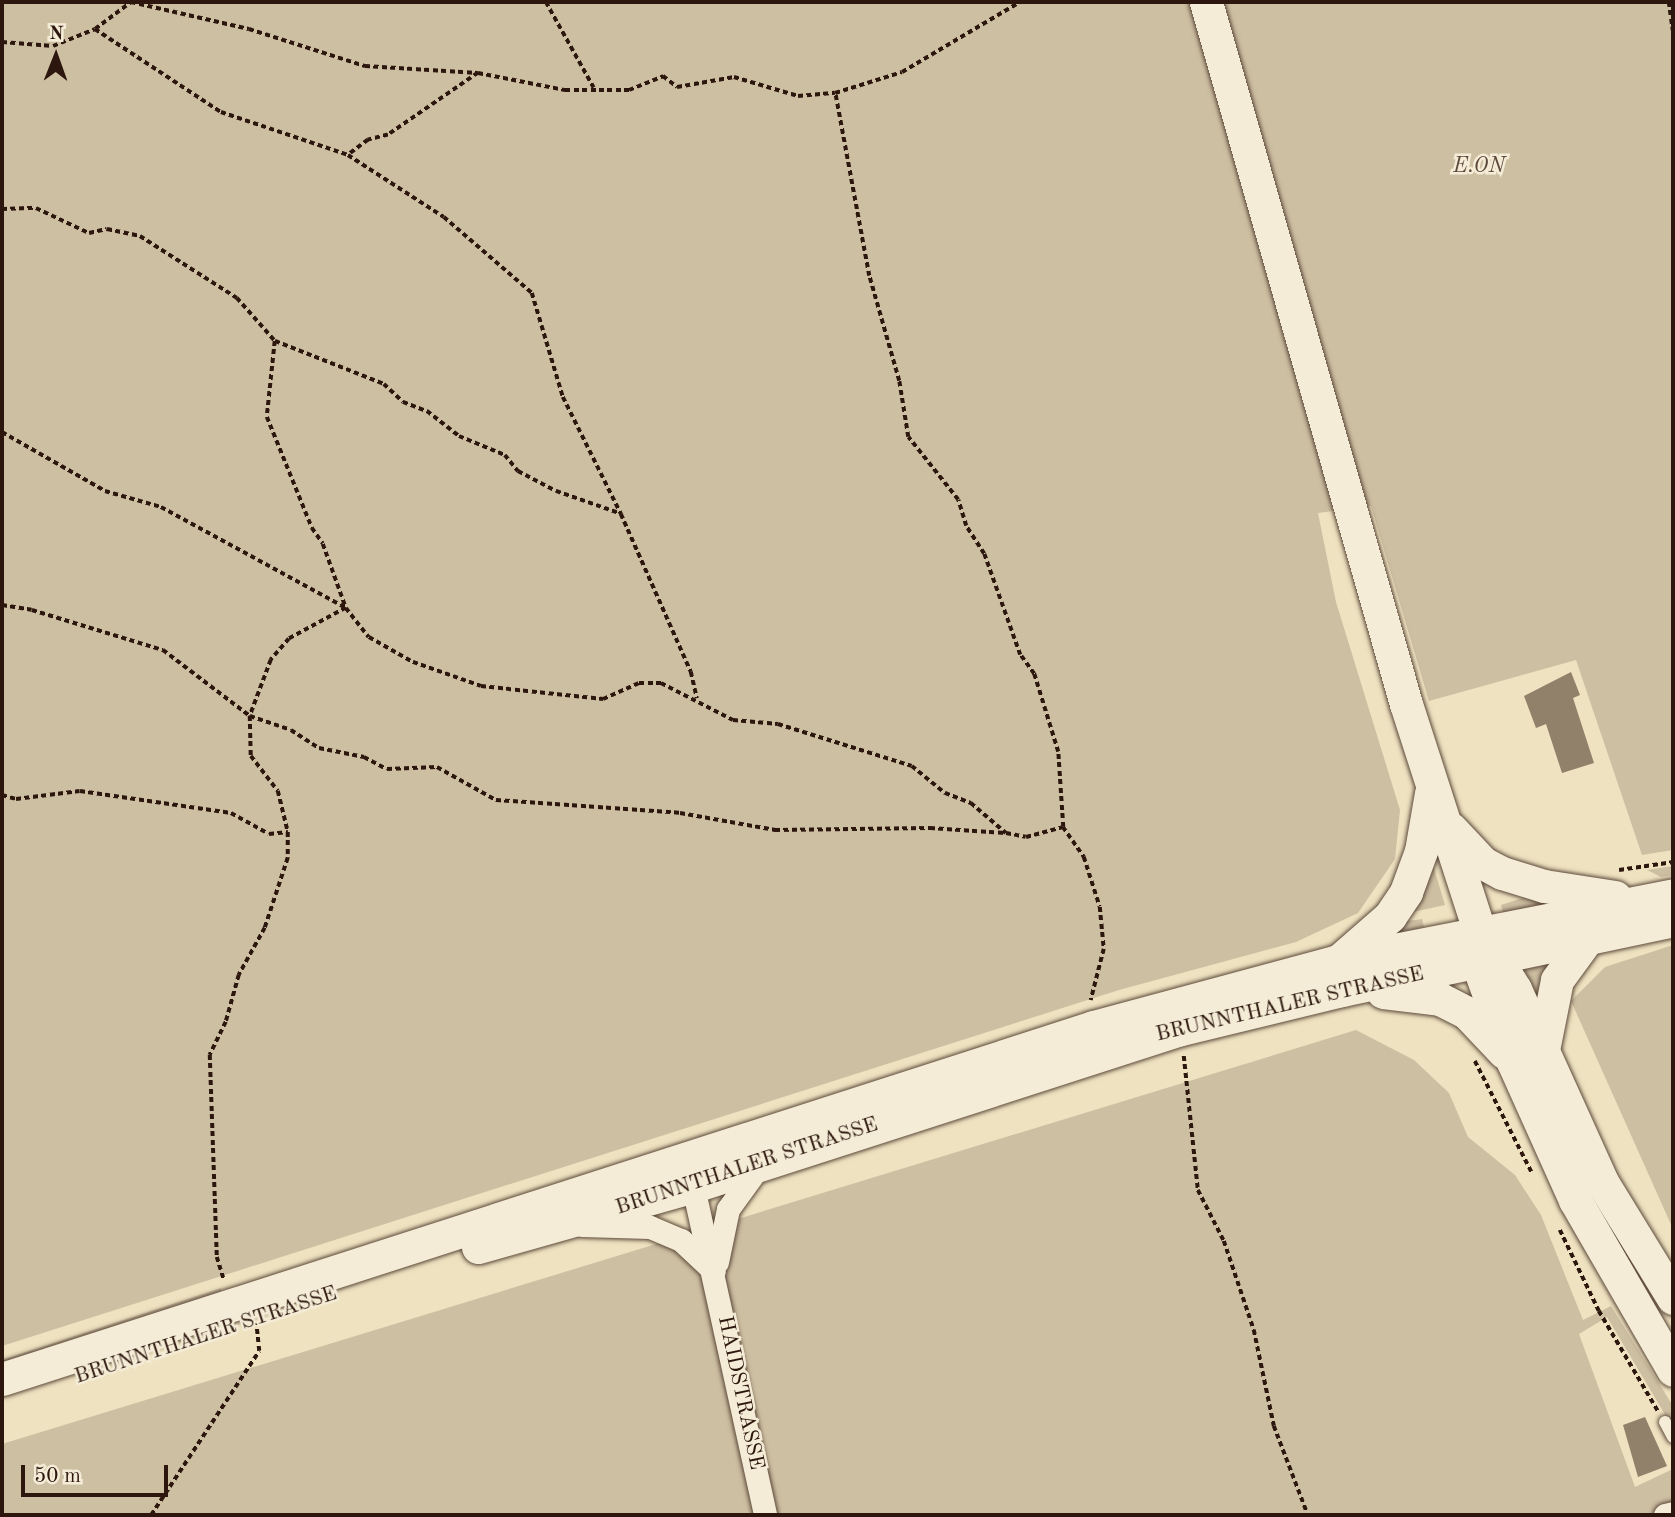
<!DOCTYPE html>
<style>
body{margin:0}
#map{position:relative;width:1675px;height:1517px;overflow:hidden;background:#eee2c0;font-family:"Old Standard TT",serif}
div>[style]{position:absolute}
.green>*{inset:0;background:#cdbfa2}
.building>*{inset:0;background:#91806a}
.path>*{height:3.5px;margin-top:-1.75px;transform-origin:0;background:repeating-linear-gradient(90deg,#2c160d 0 5px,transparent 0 8.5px)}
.roads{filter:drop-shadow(0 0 2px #5c493a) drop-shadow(0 0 2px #5c493a)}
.service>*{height:12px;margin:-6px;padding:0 6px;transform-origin:6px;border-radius:6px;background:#f4ecd6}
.minor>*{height:23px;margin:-11.5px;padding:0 11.5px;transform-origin:11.5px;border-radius:11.5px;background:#f4ecd6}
.secondary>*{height:33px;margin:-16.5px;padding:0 16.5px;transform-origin:16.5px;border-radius:16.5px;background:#f4ecd6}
span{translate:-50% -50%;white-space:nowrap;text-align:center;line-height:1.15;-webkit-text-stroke:5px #f4ecd6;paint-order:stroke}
.park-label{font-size:21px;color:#5c493a;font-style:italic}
.street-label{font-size:21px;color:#2c160d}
.frame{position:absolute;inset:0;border:4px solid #2c160d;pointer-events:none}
.north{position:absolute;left:21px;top:21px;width:70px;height:70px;-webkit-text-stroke:5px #f4ecd6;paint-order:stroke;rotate:1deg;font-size:19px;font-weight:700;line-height:28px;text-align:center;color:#2c160d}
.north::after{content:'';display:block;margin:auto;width:24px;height:32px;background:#2c160d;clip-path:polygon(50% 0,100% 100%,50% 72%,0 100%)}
.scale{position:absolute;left:21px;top:1465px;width:147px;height:32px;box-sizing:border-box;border:4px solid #2c160d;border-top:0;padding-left:9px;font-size:21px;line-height:24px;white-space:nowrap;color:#2c160d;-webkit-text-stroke:5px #f4ecd6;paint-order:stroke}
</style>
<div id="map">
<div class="green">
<i style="clip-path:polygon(2px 2px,1673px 2px,1673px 850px,1642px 855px,1576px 660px,1429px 701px,1371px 506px,1318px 513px,1336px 602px,1400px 810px,1395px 859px,1358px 913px,1296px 942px,1119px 990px,2px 1346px)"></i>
<i style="clip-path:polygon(1430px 855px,1445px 905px,1404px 914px)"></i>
<i style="clip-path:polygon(1673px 866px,1673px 875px,1661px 877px,1647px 870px)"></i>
<i style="clip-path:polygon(1532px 895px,1565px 899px,1504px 916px,1501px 905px)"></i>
<i style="clip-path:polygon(1422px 919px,1424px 927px,1391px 936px,1393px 923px)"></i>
<i style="clip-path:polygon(1673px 945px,1673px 1229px,1571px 1001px,1605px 967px)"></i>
<i style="clip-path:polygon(1558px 954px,1539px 998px,1534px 998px,1523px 963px)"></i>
<i style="clip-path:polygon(1356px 1030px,1414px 1060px,1449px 1093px,1468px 1137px,1515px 1175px,1541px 1215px,1583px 1320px,1611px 1306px,1673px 1406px,1673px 1428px,1607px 1317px,1579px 1334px,1635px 1487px,1673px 1469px,1673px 1515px,2px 1515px,2px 1444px)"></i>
<i style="clip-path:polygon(221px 1288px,221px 1293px,2px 1369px,2px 1360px)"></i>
</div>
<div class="building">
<i style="clip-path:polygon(1571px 672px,1580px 695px,1573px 698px,1594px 763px,1562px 773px,1546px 724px,1536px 728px,1524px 696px)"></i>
<i style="clip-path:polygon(1645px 1417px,1667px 1466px,1638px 1477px,1623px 1425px)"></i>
</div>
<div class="path">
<i style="left:546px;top:2px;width:98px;rotate:60.8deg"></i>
<i style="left:1669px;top:2px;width:29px;rotate:82deg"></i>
<i style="left:95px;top:29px;width:151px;rotate:33.4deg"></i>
<i style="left:221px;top:112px;width:134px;rotate:18.7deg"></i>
<i style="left:348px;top:155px;width:114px;rotate:32.9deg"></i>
<i style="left:444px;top:217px;width:116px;rotate:40.8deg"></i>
<i style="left:532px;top:293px;width:109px;rotate:73.4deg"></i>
<i style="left:563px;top:397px;width:131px;rotate:63.6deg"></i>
<i style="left:621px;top:514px;width:173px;rotate:66.1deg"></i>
<i style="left:691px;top:672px;width:27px;rotate:77deg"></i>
<i style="left:2px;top:42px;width:51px;rotate:4.5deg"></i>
<i style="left:53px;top:46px;width:45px;rotate:-22deg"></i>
<i style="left:95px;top:29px;width:45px;rotate:-36.9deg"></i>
<i style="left:131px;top:2px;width:121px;rotate:12.9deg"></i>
<i style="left:249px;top:29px;width:122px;rotate:17.7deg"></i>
<i style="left:365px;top:66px;width:113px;rotate:3.5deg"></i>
<i style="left:478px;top:73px;width:109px;rotate:145.4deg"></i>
<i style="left:388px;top:135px;width:21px;rotate:166deg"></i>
<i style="left:368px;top:140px;width:25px;rotate:143deg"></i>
<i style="left:478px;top:73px;width:89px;rotate:11.1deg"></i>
<i style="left:565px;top:90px;width:64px"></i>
<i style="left:629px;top:90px;width:37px;rotate:-22deg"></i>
<i style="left:663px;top:76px;width:18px;rotate:38deg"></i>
<i style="left:677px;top:87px;width:58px;rotate:-10deg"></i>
<i style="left:734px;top:77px;width:67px;rotate:16.5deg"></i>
<i style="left:798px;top:96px;width:37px;rotate:-5deg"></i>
<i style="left:835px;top:93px;width:70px;rotate:-17.4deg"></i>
<i style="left:902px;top:72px;width:137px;rotate:-30.7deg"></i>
<i style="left:2px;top:209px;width:34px;rotate:-2deg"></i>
<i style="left:36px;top:208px;width:59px;rotate:25.3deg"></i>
<i style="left:89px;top:233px;width:18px;rotate:-13deg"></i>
<i style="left:107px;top:229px;width:34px;rotate:12deg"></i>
<i style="left:140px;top:236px;width:115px;rotate:32.6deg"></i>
<i style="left:237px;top:298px;width:57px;rotate:48.5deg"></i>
<i style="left:275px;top:341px;width:76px;rotate:96deg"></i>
<i style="left:267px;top:417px;width:120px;rotate:67.9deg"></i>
<i style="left:312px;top:528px;width:19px;rotate:55deg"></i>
<i style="left:323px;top:544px;width:68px;rotate:70.2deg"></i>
<i style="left:346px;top:608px;width:65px;rotate:151.5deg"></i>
<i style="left:289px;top:639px;width:28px;rotate:131deg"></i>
<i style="left:271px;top:660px;width:60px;rotate:110.6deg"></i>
<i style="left:250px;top:716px;width:40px;rotate:88.6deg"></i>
<i style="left:251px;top:756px;width:44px;rotate:52.4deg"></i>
<i style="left:278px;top:791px;width:42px;rotate:76.3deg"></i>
<i style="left:288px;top:832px;width:26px;rotate:90deg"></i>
<i style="left:288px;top:858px;width:74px;rotate:108.2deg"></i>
<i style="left:265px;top:928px;width:54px;rotate:119deg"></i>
<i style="left:239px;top:975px;width:49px;rotate:105.5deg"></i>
<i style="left:226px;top:1022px;width:37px;rotate:116deg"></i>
<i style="left:210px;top:1055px;width:202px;rotate:88deg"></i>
<i style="left:217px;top:1257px;width:24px;rotate:73deg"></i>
<i style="left:275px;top:341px;width:117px;rotate:21.5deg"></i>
<i style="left:384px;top:384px;width:26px;rotate:43deg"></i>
<i style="left:403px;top:402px;width:26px;rotate:21deg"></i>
<i style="left:427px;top:411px;width:41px;rotate:38deg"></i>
<i style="left:459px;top:436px;width:50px;rotate:22.4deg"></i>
<i style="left:505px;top:455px;width:21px;rotate:51deg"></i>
<i style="left:518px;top:471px;width:43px;rotate:27.8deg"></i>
<i style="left:556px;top:491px;width:67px;rotate:19.2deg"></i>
<i style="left:2px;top:432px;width:119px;rotate:29.8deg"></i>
<i style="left:105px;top:491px;width:58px;rotate:15.9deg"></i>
<i style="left:161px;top:507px;width:211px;rotate:28.6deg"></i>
<i style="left:346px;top:608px;width:37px;rotate:52deg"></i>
<i style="left:369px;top:637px;width:51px;rotate:29.6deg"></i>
<i style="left:413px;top:662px;width:72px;rotate:19.4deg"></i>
<i style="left:481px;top:686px;width:123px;rotate:6.1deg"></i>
<i style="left:603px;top:699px;width:39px;rotate:-24deg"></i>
<i style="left:639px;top:683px;width:22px"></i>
<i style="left:661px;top:683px;width:81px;rotate:27.2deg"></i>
<i style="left:733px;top:720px;width:45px;rotate:5.1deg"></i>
<i style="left:778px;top:724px;width:140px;rotate:17.4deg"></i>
<i style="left:912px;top:766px;width:43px;rotate:39.3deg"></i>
<i style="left:945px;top:793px;width:28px;rotate:21deg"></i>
<i style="left:971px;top:803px;width:46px;rotate:40.6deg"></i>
<i style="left:1006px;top:833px;width:20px;rotate:11deg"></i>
<i style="left:1026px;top:837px;width:38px;rotate:-15deg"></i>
<i style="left:1063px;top:827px;width:75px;rotate:-93.8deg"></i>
<i style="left:1058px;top:752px;width:82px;rotate:-107.1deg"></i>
<i style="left:1034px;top:674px;width:24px;rotate:-126deg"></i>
<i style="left:1020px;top:655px;width:107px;rotate:-109.6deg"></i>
<i style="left:984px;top:554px;width:33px;rotate:-123deg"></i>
<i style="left:966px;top:526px;width:27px;rotate:-107deg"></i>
<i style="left:958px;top:500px;width:80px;rotate:-128.4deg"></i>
<i style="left:908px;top:437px;width:57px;rotate:-99.1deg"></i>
<i style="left:899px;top:381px;width:109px;rotate:-105.9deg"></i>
<i style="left:869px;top:276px;width:186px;rotate:-100.5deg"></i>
<i style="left:2px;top:605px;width:30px;rotate:9deg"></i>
<i style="left:32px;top:610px;width:137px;rotate:17deg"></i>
<i style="left:163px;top:650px;width:109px;rotate:37.2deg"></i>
<i style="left:250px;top:716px;width:43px;rotate:18.9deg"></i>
<i style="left:291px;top:730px;width:33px;rotate:33deg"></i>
<i style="left:319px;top:748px;width:46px;rotate:11.3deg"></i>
<i style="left:364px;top:757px;width:26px;rotate:28deg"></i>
<i style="left:387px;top:769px;width:50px;rotate:-2.3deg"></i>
<i style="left:437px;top:767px;width:68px;rotate:29.2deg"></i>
<i style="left:496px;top:800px;width:184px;rotate:4deg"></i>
<i style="left:680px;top:813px;width:97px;rotate:10.1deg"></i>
<i style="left:775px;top:830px;width:155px;rotate:-0.7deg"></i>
<i style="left:930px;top:828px;width:75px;rotate:3.8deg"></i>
<i style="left:2px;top:795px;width:15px;rotate:16deg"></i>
<i style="left:16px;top:799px;width:64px;rotate:-7.1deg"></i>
<i style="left:80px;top:791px;width:153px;rotate:8.3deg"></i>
<i style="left:231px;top:813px;width:43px;rotate:28.9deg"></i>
<i style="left:269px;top:834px;width:19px;rotate:-6deg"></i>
<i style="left:1063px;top:827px;width:37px;rotate:55deg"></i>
<i style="left:1084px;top:857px;width:52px;rotate:72.3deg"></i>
<i style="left:1100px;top:907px;width:42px;rotate:84.6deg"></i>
<i style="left:1104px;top:949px;width:53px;rotate:104.3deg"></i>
<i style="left:1619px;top:870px;width:55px;rotate:-8.4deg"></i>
<i style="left:1184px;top:1056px;width:135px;rotate:84deg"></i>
<i style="left:1198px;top:1190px;width:57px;rotate:63deg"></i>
<i style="left:1224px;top:1241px;width:94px;rotate:71.4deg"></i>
<i style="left:1254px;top:1330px;width:98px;rotate:78.2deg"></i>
<i style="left:1274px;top:1426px;width:95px;rotate:69.1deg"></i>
<i style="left:1475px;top:1061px;width:126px;rotate:63deg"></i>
<i style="left:1560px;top:1230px;width:90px;rotate:64.3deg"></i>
<i style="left:1599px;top:1311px;width:116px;rotate:59.5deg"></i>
<i style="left:151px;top:1515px;width:196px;rotate:-56.6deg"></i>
<i style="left:259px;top:1351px;width:28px;rotate:-96deg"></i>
</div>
<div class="roads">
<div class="service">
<i style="left:1665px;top:1422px;width:17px;rotate:62deg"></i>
</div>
<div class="minor">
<i style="left:690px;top:1173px;width:350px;rotate:77.6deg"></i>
<i style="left:582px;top:1225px;width:68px;rotate:1.7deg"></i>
<i style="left:650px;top:1227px;width:34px;rotate:23deg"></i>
<i style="left:681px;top:1240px;width:45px;rotate:43.2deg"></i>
<i style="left:717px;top:1262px;width:54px;rotate:-78.3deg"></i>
<i style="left:728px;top:1209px;width:54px;rotate:-54deg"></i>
<i style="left:1665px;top:1515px;width:8px;rotate:-14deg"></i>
</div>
<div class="secondary">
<i style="left:1206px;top:2px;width:730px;rotate:74.1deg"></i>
<i style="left:1406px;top:704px;width:241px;rotate:72.1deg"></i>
<i style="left:1480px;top:933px;width:66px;rotate:58deg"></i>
<i style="left:1515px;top:989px;width:212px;rotate:65.7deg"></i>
<i style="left:1602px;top:1182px;width:136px;rotate:58.5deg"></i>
<i style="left:1451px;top:829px;width:47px;rotate:46.7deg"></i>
<i style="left:1483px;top:863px;width:21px;rotate:28deg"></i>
<i style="left:1502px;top:873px;width:44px;rotate:17.2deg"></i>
<i style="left:1544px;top:886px;width:72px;rotate:8.8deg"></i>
<i style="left:1480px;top:939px;width:23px;rotate:97deg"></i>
<i style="left:1477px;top:962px;width:106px;rotate:70.2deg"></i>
<i style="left:1513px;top:1062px;width:151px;rotate:65.8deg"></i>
<i style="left:1575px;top:1200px;width:196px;rotate:60deg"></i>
<i style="left:1340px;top:960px;width:67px;rotate:-41.3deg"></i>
<i style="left:1390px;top:916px;width:29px;rotate:-56deg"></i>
<i style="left:1406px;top:892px;width:44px;rotate:-69.9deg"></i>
<i style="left:1421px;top:851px;width:59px;rotate:-80.2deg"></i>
<i style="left:1383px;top:992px;width:57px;rotate:7deg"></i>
<i style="left:1440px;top:999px;width:30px;rotate:27deg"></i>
<i style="left:1467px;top:1013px;width:54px;rotate:46.5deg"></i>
<i style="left:1542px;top:1055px;width:76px;rotate:-78.7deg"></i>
<i style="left:1557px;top:980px;width:51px;rotate:-53.8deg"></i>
<i style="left:478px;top:1247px;width:224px;rotate:-15.8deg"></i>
<i style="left:694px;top:1186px;width:512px;rotate:-17.87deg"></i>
<i style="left:1181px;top:1029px;width:166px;rotate:-13.6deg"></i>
<i style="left:1342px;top:990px;width:338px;rotate:-11.9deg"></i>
<i style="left:2px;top:1379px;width:1147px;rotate:-17.87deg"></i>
<i style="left:1094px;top:1027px;width:253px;rotate:-15.1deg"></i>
<i style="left:1338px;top:961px;width:341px;rotate:-11.1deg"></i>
</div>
</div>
<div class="park-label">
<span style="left:1479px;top:167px">E.ON</span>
</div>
<div class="street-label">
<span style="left:1290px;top:1005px;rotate:-13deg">BRUNNTHALER STRASSE</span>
<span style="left:747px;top:1167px;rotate:-18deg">BRUNNTHALER STRASSE</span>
<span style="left:206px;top:1336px;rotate:-18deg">BRUNNTHALER STRASSE</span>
<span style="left:740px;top:1393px;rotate:78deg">HAIDSTRASSE</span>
</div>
<div class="frame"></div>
<div class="north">N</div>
<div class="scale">50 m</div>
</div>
